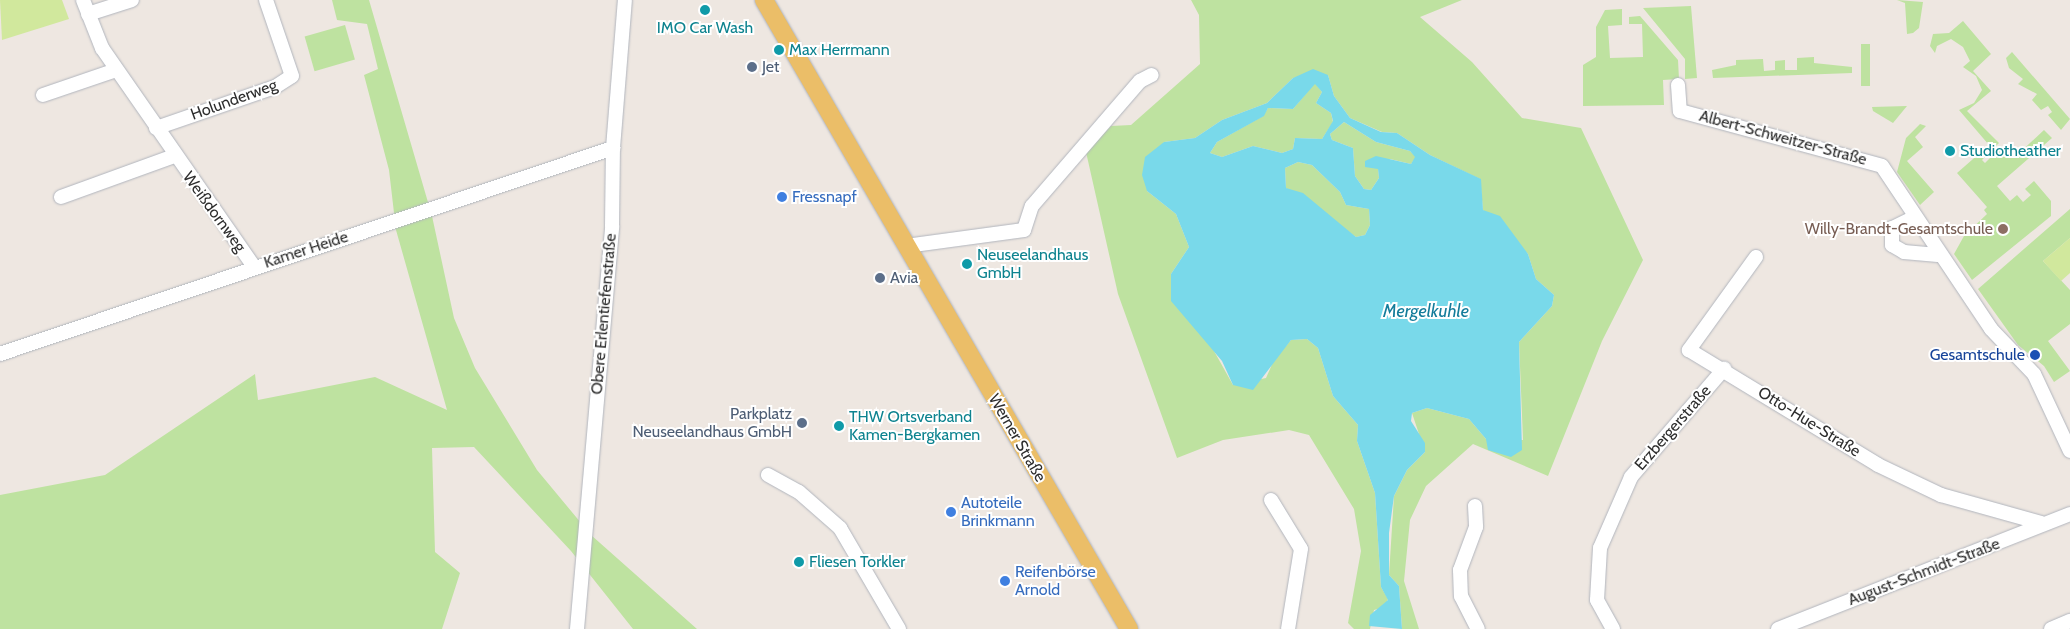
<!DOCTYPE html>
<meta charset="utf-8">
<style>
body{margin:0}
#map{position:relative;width:2070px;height:629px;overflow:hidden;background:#eee7e1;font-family:Cabin,sans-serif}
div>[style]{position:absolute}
.green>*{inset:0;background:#bee2a0;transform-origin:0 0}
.pitch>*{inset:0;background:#d1e89d}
.water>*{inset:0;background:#79d9ea}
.roads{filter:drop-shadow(0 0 1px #b1b5bd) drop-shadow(0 0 1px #b1b5bd)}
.minor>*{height:14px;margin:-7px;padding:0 7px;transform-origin:7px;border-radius:7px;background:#fff}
.major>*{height:18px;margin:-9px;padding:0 9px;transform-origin:9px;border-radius:9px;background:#ebbe68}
.dots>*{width:14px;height:14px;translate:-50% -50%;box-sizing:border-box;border:2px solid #fff;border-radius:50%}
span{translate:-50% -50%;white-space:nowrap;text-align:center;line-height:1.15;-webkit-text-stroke:4px #fff;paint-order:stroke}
.culture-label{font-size:16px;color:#0d838f}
.left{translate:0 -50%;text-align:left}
.service-label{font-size:16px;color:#4e5e75}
.right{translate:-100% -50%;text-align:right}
.street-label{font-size:16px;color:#2d2d2d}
.shop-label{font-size:16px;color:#366cbe}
.education-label{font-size:16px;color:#785e54}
.transit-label{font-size:16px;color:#164399}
.water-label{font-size:18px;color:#147c9b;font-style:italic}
</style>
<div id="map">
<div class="green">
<i style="clip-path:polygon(332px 0,369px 0,432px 216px,454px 318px,475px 368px,537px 470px,591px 535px,697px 629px,633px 629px,571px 551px,474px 447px,432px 448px,435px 552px,460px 573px,442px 629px,0 629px,0 495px,105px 475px,255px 374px,258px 400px,375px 377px,447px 410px,396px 230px,389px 170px,364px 75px,378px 69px,367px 24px,337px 20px)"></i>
<i style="clip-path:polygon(1191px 0,1462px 0,1420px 17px,1472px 62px,1522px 118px,1581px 128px,1643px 260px,1602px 341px,1548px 476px,1473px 444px,1426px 486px,1410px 520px,1404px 581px,1419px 629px,1402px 629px,1399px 586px,1389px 575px,1394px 496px,1407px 470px,1425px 452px,1412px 413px,1427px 408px,1469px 419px,1486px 439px,1523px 440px,1519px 342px,1552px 306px,1554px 295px,1536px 279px,1528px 254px,1483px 210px,1480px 179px,1430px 155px,1397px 133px,1382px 132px,1350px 118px,1334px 96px,1328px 75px,1293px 78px,1267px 103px,1222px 120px,1195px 138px,1164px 142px,1147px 191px,1176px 214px,1189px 247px,1171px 274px,1233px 385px,1266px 378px,1274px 360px,1291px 340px,1307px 339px,1318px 348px,1333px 396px,1358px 425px,1357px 441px,1375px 493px,1381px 587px,1388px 599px,1385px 607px,1374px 610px,1370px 629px,1354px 629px,1348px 623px,1361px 551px,1354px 509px,1309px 435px,1289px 430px,1223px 440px,1177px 458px,1118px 294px,1086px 152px,1111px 126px,1131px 125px,1200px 64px,1199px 15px)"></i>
<i style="clip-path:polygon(1897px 0,1923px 2px,1919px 28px,1913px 33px,1907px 34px,1905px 3px)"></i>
<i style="clip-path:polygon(1691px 6px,1697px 78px,1685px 79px,1685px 59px,1643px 8px)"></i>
<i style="clip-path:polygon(1622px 9px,1622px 25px,1608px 26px,1610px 58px,1643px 57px,1642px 24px,1629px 24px,1629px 17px,1640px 16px,1678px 60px,1679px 79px,1663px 80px,1664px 105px,1583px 106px,1583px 65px,1596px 57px,1596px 27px,1605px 10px)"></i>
<i style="clip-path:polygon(1963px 21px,1991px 54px,1973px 71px,1991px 91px,1967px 111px,1999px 143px,1982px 160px,1985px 163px,2002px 146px,2014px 158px,2044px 130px,2052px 138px,1997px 186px,2010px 201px,2017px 195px,2023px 202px,2031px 195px,2025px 189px,2034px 181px,2051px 201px,2051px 216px,1972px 280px,1954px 254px,1964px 236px,1987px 214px,1984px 210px,1987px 207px,1957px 173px,1989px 145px,1959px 110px,1974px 103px,1982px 90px,1976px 76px,1963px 67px,1970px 61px,1963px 47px,1951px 39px,1937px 46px,1935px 53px,1930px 46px,1933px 34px,1949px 33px)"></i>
<i style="left:345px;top:25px;width:36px;height:42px;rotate:74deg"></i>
<i style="left:1861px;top:44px;width:9px;height:42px"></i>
<i style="clip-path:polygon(2012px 52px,2070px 119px,2061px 130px,2048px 115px,2052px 112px,2048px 106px,2041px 110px,2032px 100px,2037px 94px,2018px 84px,2023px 79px,2009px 68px,2006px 58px)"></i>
<i style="clip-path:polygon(1814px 57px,1814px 63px,1852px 67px,1852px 73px,1713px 78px,1712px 70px,1736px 65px,1736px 60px,1763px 59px,1764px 71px,1775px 70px,1775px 61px,1785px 60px,1785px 70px,1797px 70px,1797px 58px)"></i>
<i style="clip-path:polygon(1315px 83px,1322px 92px,1316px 103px,1331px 113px,1333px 122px,1322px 139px,1295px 138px,1293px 149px,1282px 153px,1253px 146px,1222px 157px,1210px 153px,1217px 142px,1263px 116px,1268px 108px,1293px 109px)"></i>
<i style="clip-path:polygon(1907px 106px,1893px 123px,1873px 111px,1872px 107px)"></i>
<i style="clip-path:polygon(1344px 122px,1376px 142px,1410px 151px,1416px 157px,1411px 164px,1390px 159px,1378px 168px,1379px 178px,1371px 190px,1364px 189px,1355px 176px,1353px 148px,1332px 140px,1330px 134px)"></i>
<i style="clip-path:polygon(1920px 124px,1926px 126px,1915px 137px,1923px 147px,1907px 161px,1934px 192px,1920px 205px,1897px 172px,1906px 138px)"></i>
<i style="clip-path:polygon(1298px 162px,1312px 165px,1340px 192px,1346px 205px,1369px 209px,1370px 225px,1365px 235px,1356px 237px,1286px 188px,1285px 168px)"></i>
<i style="clip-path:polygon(2070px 209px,2070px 238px,2043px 261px,2070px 290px,2070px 324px,2048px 341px,2070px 371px,2054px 382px,2044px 366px,2018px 345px,1978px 289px)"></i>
</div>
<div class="pitch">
<i style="clip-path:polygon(0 0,62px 0,69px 19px,2px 40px)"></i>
<i style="clip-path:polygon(2070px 238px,2070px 273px,2061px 281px,2043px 261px)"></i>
</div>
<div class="water">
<i style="clip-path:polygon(evenodd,1313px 69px,1328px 75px,1334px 96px,1350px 118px,1381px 132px,1397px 133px,1430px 155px,1481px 179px,1483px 210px,1500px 216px,1528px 254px,1536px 279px,1554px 295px,1552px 306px,1519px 342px,1522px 450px,1511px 457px,1488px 450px,1486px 439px,1469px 419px,1427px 408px,1412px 413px,1411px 421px,1425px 443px,1425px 452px,1407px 470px,1394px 496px,1389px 533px,1389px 575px,1399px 586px,1402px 629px,1369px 626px,1370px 615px,1388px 600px,1381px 587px,1375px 493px,1357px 441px,1358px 425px,1333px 396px,1318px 348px,1307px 339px,1291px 340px,1253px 390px,1233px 385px,1222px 361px,1171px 301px,1171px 274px,1189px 247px,1176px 214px,1147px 191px,1142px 175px,1145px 157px,1164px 142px,1195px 138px,1222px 120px,1267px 103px,1293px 78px,1313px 69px,1315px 84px,1322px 92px,1316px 103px,1331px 113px,1333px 121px,1322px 139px,1295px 138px,1293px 149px,1282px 153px,1253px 146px,1222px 157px,1210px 153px,1217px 142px,1264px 116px,1268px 108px,1293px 109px,1315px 84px,1313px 69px,1344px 122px,1376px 142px,1410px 151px,1415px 157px,1411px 164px,1376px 156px,1365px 161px,1365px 167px,1378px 169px,1379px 178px,1371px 190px,1364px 189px,1355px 176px,1353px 148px,1332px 140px,1330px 134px,1344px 122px,1313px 69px,1298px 162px,1312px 165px,1340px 192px,1346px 205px,1369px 209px,1370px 225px,1365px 235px,1356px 237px,1303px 193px,1286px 188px,1285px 168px,1298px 162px)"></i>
</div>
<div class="roads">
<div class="minor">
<i style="left:83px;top:0;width:52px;rotate:68.4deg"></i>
<i style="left:102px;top:48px;width:267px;rotate:55.2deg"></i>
<i style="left:88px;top:14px;width:46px;rotate:-17.7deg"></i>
<i style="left:1678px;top:85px;width:26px;rotate:86deg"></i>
<i style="left:1680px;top:111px;width:209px;rotate:15.2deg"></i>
<i style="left:1882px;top:166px;width:196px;rotate:56.2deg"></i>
<i style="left:1991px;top:329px;width:62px;rotate:46.3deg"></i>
<i style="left:2034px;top:374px;width:85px;rotate:64.9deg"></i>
<i style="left:43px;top:95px;width:77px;rotate:-18.9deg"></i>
<i style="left:156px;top:128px;width:126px;rotate:-19deg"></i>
<i style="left:275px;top:87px;width:20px;rotate:-33deg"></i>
<i style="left:292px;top:76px;width:80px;rotate:-108.9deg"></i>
<i style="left:61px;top:197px;width:120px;rotate:-19.9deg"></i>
<i style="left:1915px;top:217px;width:25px;rotate:154deg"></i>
<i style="left:1892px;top:228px;width:17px;rotate:90deg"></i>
<i style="left:1892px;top:245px;width:14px;rotate:30deg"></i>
<i style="left:1904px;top:252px;width:34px;rotate:5deg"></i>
<i style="left:906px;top:246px;width:119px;rotate:-7.7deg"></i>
<i style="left:1024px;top:230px;width:25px;rotate:-72deg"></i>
<i style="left:1032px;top:206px;width:165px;rotate:-49.2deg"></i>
<i style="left:1140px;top:81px;width:13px;rotate:-27deg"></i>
<i style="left:1756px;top:257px;width:115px;rotate:125.8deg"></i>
<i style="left:1689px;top:350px;width:221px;rotate:31.3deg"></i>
<i style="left:1878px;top:465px;width:70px;rotate:25.5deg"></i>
<i style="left:1941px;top:495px;width:104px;rotate:15.6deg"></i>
<i style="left:0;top:354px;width:647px;rotate:-18.58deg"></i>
<i style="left:768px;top:475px;width:35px;rotate:29deg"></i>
<i style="left:799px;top:492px;width:55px;rotate:41.3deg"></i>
<i style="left:840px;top:528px;width:117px;rotate:59.7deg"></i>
<i style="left:1271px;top:500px;width:57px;rotate:58.5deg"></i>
<i style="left:1301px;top:549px;width:81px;rotate:99.2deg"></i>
<i style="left:1475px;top:506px;width:21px;rotate:87deg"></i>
<i style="left:1476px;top:527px;width:46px;rotate:110.4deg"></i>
<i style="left:1460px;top:570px;width:26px;rotate:88deg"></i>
<i style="left:1461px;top:596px;width:37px;rotate:63deg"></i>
<i style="left:577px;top:629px;width:405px;rotate:-85deg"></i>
<i style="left:612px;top:226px;width:78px;rotate:-89.3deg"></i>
<i style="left:613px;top:148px;width:148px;rotate:-85.4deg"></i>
<i style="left:1613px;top:629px;width:33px;rotate:-119deg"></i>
<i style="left:1597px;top:600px;width:52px;rotate:-86.7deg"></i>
<i style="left:1600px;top:548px;width:77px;rotate:-66.4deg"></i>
<i style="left:1631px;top:477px;width:143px;rotate:-49.3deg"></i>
<i style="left:1778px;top:629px;width:314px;rotate:-21.5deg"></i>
<i style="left:2051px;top:629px;width:21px;rotate:-23deg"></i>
</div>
<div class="major">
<i style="left:764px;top:0;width:727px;rotate:59.87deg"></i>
</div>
</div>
<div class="dots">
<i style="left:705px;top:10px;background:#0f9aa8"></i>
<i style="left:779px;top:50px;background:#0f9aa8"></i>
<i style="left:752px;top:67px;background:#5c6f8a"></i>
<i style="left:1950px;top:151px;background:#0f9aa8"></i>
<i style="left:782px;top:197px;background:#3f7fe0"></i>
<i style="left:2003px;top:229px;background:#8d6e63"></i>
<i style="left:967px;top:264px;background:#0f9aa8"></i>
<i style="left:880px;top:278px;background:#5c6f8a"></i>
<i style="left:2035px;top:355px;background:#1a4fb4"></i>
<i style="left:802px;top:423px;background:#5c6f8a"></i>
<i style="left:839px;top:426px;background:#0f9aa8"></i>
<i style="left:951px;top:512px;background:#3f7fe0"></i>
<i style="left:799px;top:562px;background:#0f9aa8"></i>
<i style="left:1005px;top:581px;background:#3f7fe0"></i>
</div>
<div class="culture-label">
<span style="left:705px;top:28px">IMO Car Wash</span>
<span class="left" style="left:789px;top:50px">Max Herrmann</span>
<span class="left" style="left:1960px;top:151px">Studiotheather</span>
<span class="left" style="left:977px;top:264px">Neuseelandhaus<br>GmbH</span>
<span class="left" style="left:849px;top:426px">THW Ortsverband<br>Kamen-Bergkamen</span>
<span class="left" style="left:809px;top:562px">Fliesen Torkler</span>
</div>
<div class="service-label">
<span class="left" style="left:762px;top:67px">Jet</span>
<span class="left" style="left:890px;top:278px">Avia</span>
<span class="right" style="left:792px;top:423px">Parkplatz<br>Neuseelandhaus GmbH</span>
</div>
<div class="street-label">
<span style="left:234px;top:100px;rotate:-20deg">Holunderweg</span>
<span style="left:1783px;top:138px;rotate:15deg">Albert-Schweitzer-Straße</span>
<span style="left:214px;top:212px;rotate:54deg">Weißdornweg</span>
<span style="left:306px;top:250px;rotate:-18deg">Kamer Heide</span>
<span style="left:604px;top:314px;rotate:-85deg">Obere Erlentiefenstraße</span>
<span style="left:1809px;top:422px;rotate:32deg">Otto-Hue-Straße</span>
<span style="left:1673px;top:428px;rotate:-49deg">Erzbergerstraße</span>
<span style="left:1017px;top:438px;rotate:60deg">Werner Straße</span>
<span style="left:1924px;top:572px;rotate:-21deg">August-Schmidt-Straße</span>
</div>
<div class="shop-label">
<span class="left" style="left:792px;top:197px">Fressnapf</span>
<span class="left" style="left:961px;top:512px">Autoteile<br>Brinkmann</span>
<span class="left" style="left:1015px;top:581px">Reifenbörse<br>Arnold</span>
</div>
<div class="education-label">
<span class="right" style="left:1993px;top:229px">Willy-Brandt-Gesamtschule</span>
</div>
<div class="transit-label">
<span class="right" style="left:2025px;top:355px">Gesamtschule</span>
</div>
<div class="water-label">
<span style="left:1426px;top:311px">Mergelkuhle</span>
</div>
</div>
